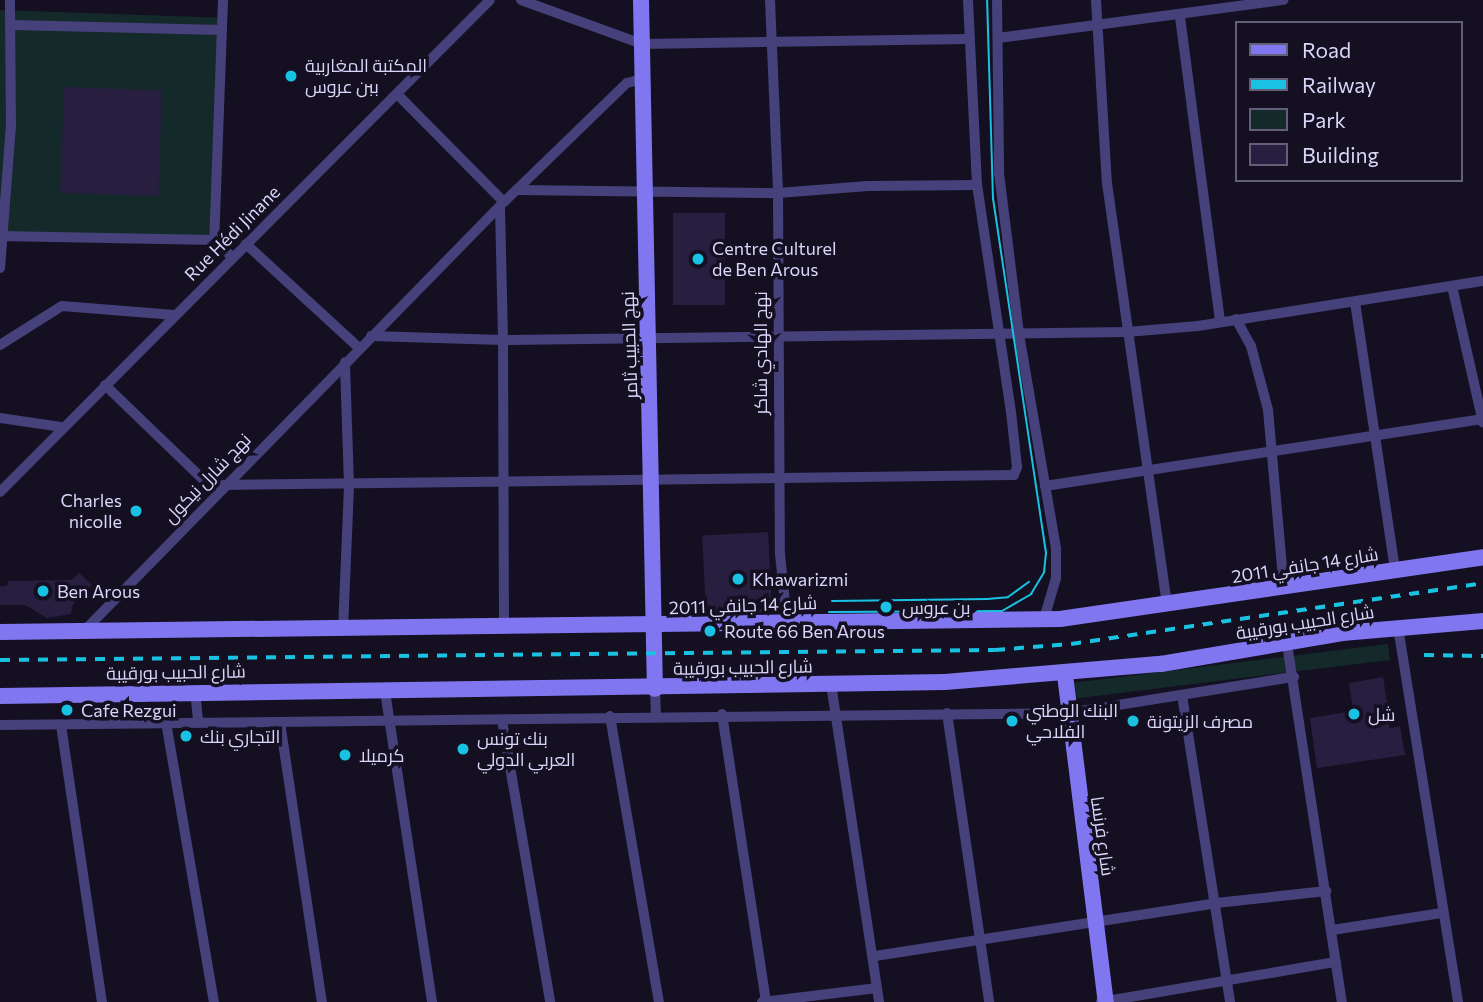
<!DOCTYPE html>
<meta charset="utf-8">
<style>
body{margin:0}
#map{position:relative;width:1483px;height:1002px;overflow:hidden;background:#141021;font-family:Commissioner,Cairo,sans-serif}
div>[style]{position:absolute}
.green>*{inset:0;background:#142a2a;transform-origin:0 0}
.building>*{inset:0;background:#271e40;transform-origin:0 0}
.street>*{height:10px;margin:-5px;padding:0 5px;transform-origin:5px;border-radius:5px;background:#46407b}
.secondary>*{height:16px;margin:-8px;padding:0 8px;transform-origin:8px;border-radius:8px;background:#8076f0}
.tram>*{height:2px;margin:-1px;padding:0 1px;transform-origin:1px;border-radius:1px;background:#19c2e3}
.rail>*{height:3.5px;margin-top:-1.75px;transform-origin:0;background:repeating-linear-gradient(90deg,#19c2e3 0 10px,transparent 0 19px)}
.dots>*{width:19px;height:19px;translate:-50% -50%;box-sizing:border-box;border:4px solid #141021;border-radius:50%}
span{translate:-50% -50%;white-space:nowrap;text-align:center;line-height:1.15;-webkit-text-stroke:7px #141021;paint-order:stroke}
.poi-label{font-size:18px;color:#dbd5fa}
.left{translate:0 -50%;text-align:left}
.right{translate:-100% -50%;text-align:right}
.street-label{font-size:18px;color:#dbd5fa}
.legend{position:absolute;left:1235px;top:21px;width:228px;height:161px;box-sizing:border-box;background:#141021;border:2px solid #645f78;margin:0;padding:9px 12px;list-style:none;font-size:21px;color:#dbd5fa}
.legend li{display:flex;align-items:center;gap:14px;height:35px}
.legend b{width:35px;border:2px solid #645f78}
</style>
<div id="map">
<div class="green">
<i style="left:0;top:10px;width:221px;height:226px;rotate:2deg"></i>
<i style="left:1388px;top:644px;width:16px;height:319px;rotate:83deg"></i>
</div>
<div class="building">
<i style="left:64px;top:87px;width:98px;height:106px;rotate:2deg"></i>
<i style="left:673px;top:213px;width:52px;height:92px"></i>
<i style="left:768px;top:532px;width:80px;height:66px;rotate:87deg"></i>
<i style="clip-path:polygon(79px 573px,92px 585px,73px 604px,71px 614px,47px 618px,25px 605px,0 605px,0 586px,7px 586px,8px 581px,71px 580px)"></i>
<i style="clip-path:polygon(1383px 677px,1391px 728px,1400px 726px,1405px 755px,1317px 768px,1310px 718px,1353px 711px,1349px 683px)"></i>
</div>
<div class="street">
<i style="left:223px;top:0;width:240px;rotate:92.1deg"></i>
<i style="left:214px;top:240px;width:25px;rotate:43deg"></i>
<i style="left:521px;top:0;width:129px;rotate:20deg"></i>
<i style="left:642px;top:44px;width:326px;rotate:-0.9deg"></i>
<i style="left:770px;top:0;width:193px;rotate:87.6deg"></i>
<i style="left:778px;top:193px;width:361px;rotate:89.7deg"></i>
<i style="left:780px;top:554px;width:68px;rotate:84.1deg"></i>
<i style="left:997px;top:0;width:173px;rotate:89.3deg"></i>
<i style="left:999px;top:173px;width:162px;rotate:82.9deg"></i>
<i style="left:1019px;top:334px;width:218px;rotate:80.2deg"></i>
<i style="left:1056px;top:549px;width:29px;rotate:90deg"></i>
<i style="left:1056px;top:578px;width:43px;rotate:106.3deg"></i>
<i style="left:1096px;top:0;width:183px;rotate:86.6deg"></i>
<i style="left:1107px;top:183px;width:427px;rotate:81.9deg"></i>
<i style="left:1180px;top:17px;width:308px;rotate:82.5deg"></i>
<i style="left:13px;top:25px;width:209px;rotate:1.4deg"></i>
<i style="left:998px;top:38px;width:288px;rotate:-7.6deg"></i>
<i style="left:397px;top:94px;width:152px;rotate:45.3deg"></i>
<i style="left:504px;top:202px;width:171px;rotate:-44.1deg"></i>
<i style="left:627px;top:83px;width:16px;rotate:-15deg"></i>
<i style="left:516px;top:190px;width:262px;rotate:0.7deg"></i>
<i style="left:778px;top:193px;width:90px;rotate:-4.4deg"></i>
<i style="left:868px;top:186px;width:109px;rotate:-0.5deg"></i>
<i style="left:500px;top:207px;width:133px;rotate:88.7deg"></i>
<i style="left:503px;top:340px;width:624px;rotate:-0.73deg"></i>
<i style="left:1127px;top:332px;width:71px;rotate:-4.8deg"></i>
<i style="left:1198px;top:326px;width:289px;rotate:-9deg"></i>
<i style="left:0;top:236px;width:214px;rotate:1.1deg"></i>
<i style="left:246px;top:244px;width:154px;rotate:42.6deg"></i>
<i style="left:0;top:268px;width:142px;rotate:-85.6deg"></i>
<i style="left:11px;top:126px;width:126px;rotate:-90.5deg"></i>
<i style="left:1452px;top:286px;width:140px;rotate:77.2deg"></i>
<i style="left:1355px;top:302px;width:271px;rotate:81.5deg"></i>
<i style="left:1236px;top:319px;width:31px;rotate:61deg"></i>
<i style="left:1251px;top:346px;width:66px;rotate:75.1deg"></i>
<i style="left:1268px;top:410px;width:179px;rotate:84.9deg"></i>
<i style="left:371px;top:336px;width:132px;rotate:1.7deg"></i>
<i style="left:503px;top:340px;width:288px;rotate:89.8deg"></i>
<i style="left:0;top:345px;width:73px;rotate:-32.2deg"></i>
<i style="left:62px;top:306px;width:113px;rotate:4.6deg"></i>
<i style="left:105px;top:385px;width:154px;rotate:43.9deg"></i>
<i style="left:0;top:418px;width:63px;rotate:8.3deg"></i>
<i style="left:223px;top:485px;width:791px;rotate:-0.72deg"></i>
<i style="left:1014px;top:475px;width:9px;rotate:-69deg"></i>
<i style="left:1017px;top:467px;width:55px;rotate:-96.2deg"></i>
<i style="left:1011px;top:412px;width:230px;rotate:-98.5deg"></i>
<i style="left:977px;top:185px;width:185px;rotate:-92.8deg"></i>
<i style="left:1045px;top:486px;width:443px;rotate:-8.7deg"></i>
<i style="left:0;top:492px;width:694px;rotate:-45.12deg"></i>
<i style="left:1398px;top:627px;width:380px;rotate:80.9deg"></i>
<i style="left:343px;top:630px;width:145px;rotate:-87.6deg"></i>
<i style="left:349px;top:485px;width:123px;rotate:-91.9deg"></i>
<i style="left:84px;top:631px;width:596px;rotate:-45.61deg"></i>
<i style="left:1287px;top:644px;width:362px;rotate:81.3deg"></i>
<i style="left:831px;top:684px;width:322px;rotate:81.4deg"></i>
<i style="left:655px;top:689px;width:26px;rotate:88deg"></i>
<i style="left:195px;top:691px;width:31px;rotate:84deg"></i>
<i style="left:385px;top:691px;width:315px;rotate:81.4deg"></i>
<i style="left:1182px;top:695px;width:311px;rotate:81.1deg"></i>
<i style="left:947px;top:713px;width:292px;rotate:81.7deg"></i>
<i style="left:722px;top:714px;width:291px;rotate:81.3deg"></i>
<i style="left:610px;top:716px;width:290px;rotate:80.3deg"></i>
<i style="left:502px;top:720px;width:286px;rotate:80.3deg"></i>
<i style="left:166px;top:722px;width:284px;rotate:80.3deg"></i>
<i style="left:280px;top:722px;width:283px;rotate:81.5deg"></i>
<i style="left:0;top:725px;width:1068px;rotate:-0.64deg"></i>
<i style="left:1068px;top:713px;width:229px;rotate:-9.1deg"></i>
<i style="left:61px;top:725px;width:280px;rotate:81.6deg"></i>
<i style="left:1332px;top:930px;width:111px;rotate:-8.8deg"></i>
<i style="left:875px;top:956px;width:345px;rotate:-8.8deg"></i>
<i style="left:1216px;top:903px;width:111px;rotate:-6.2deg"></i>
<i style="left:762px;top:1002px;width:116px;rotate:-6.9deg"></i>
<i style="left:1101px;top:1002px;width:238px;rotate:-9.7deg"></i>
</div>
<div class="secondary">
<i style="left:641px;top:0;width:689px;rotate:88.84deg"></i>
<i style="left:0;top:632px;width:1060px;rotate:-0.7deg"></i>
<i style="left:1060px;top:619px;width:428px;rotate:-8.3deg"></i>
<i style="left:1065px;top:675px;width:330px;rotate:82.9deg"></i>
<i style="left:0;top:696px;width:945px;rotate:-0.85deg"></i>
<i style="left:945px;top:682px;width:217px;rotate:-4.8deg"></i>
<i style="left:1161px;top:664px;width:184px;rotate:-9.7deg"></i>
<i style="left:1342px;top:633px;width:142px;rotate:-4.9deg"></i>
</div>
<div class="tram">
<i style="left:832px;top:601px;width:155px;rotate:-0.7deg"></i>
<i style="left:987px;top:599px;width:21px;rotate:-5deg"></i>
<i style="left:1008px;top:597px;width:26px;rotate:-36deg"></i>
<i style="left:829px;top:612px;width:173px;rotate:-0.3deg"></i>
<i style="left:1002px;top:611px;width:34px;rotate:-30deg"></i>
<i style="left:1031px;top:594px;width:26px;rotate:-59deg"></i>
<i style="left:1044px;top:572px;width:19px;rotate:-84deg"></i>
<i style="left:1046px;top:553px;width:358px;rotate:-98.5deg"></i>
<i style="left:993px;top:199px;width:199px;rotate:-91.7deg"></i>
</div>
<div class="rail">
<i style="left:1424px;top:655px;width:59px;rotate:1deg"></i>
<i style="left:0;top:660px;width:995px;rotate:-0.58deg"></i>
<i style="left:995px;top:650px;width:76px;rotate:-4.5deg"></i>
<i style="left:1071px;top:644px;width:416px;rotate:-8.4deg"></i>
</div>
<div class="dots">
<i style="left:291px;top:76px;background:#19c2e3"></i>
<i style="left:698px;top:259px;background:#19c2e3"></i>
<i style="left:136px;top:511px;background:#19c2e3"></i>
<i style="left:738px;top:579px;background:#19c2e3"></i>
<i style="left:43px;top:591px;background:#19c2e3"></i>
<i style="left:886px;top:607px;background:#19c2e3"></i>
<i style="left:710px;top:631px;background:#19c2e3"></i>
<i style="left:67px;top:710px;background:#19c2e3"></i>
<i style="left:1354px;top:714px;background:#19c2e3"></i>
<i style="left:1012px;top:721px;background:#19c2e3"></i>
<i style="left:1133px;top:721px;background:#19c2e3"></i>
<i style="left:186px;top:736px;background:#19c2e3"></i>
<i style="left:463px;top:749px;background:#19c2e3"></i>
<i style="left:345px;top:755px;background:#19c2e3"></i>
</div>
<div class="poi-label">
<span class="left" style="left:305px;top:76px">المكتبة المغاربية<br>ببن عروس</span>
<span class="left" style="left:712px;top:259px">Centre Culturel<br>de Ben Arous</span>
<span class="right" style="left:122px;top:511px">Charles<br>nicolle</span>
<span class="left" style="left:752px;top:579px">Khawarizmi</span>
<span class="left" style="left:57px;top:591px">Ben Arous</span>
<span class="left" style="left:902px;top:607px">بن عروس</span>
<span class="left" style="left:724px;top:631px">Route 66 Ben Arous</span>
<span class="left" style="left:81px;top:710px">Cafe Rezgui</span>
<span class="left" style="left:1026px;top:721px">البنك الوطني<br>الفلاحي</span>
<span class="left" style="left:1368px;top:714px">شل</span>
<span class="left" style="left:1147px;top:721px">مصرف الزيتونة</span>
<span class="left" style="left:200px;top:736px">التجاري بنك</span>
<span class="left" style="left:477px;top:749px">بنك تونس<br>العربي الدولي</span>
<span class="left" style="left:359px;top:755px">كرميلا</span>
</div>
<div class="street-label">
<span style="left:232px;top:233px;rotate:-45deg">Rue Hédi Jinane</span>
<span style="left:629px;top:345px;rotate:-92deg">نهج الحبيب ثامر</span>
<span style="left:760px;top:353px;rotate:-90deg">نهج الهادي شاكر</span>
<span style="left:207px;top:478px;rotate:-46deg">نهج شارل نيكول</span>
<span style="left:1305px;top:565px;rotate:-9deg">شارع 14 جانفي 2011</span>
<span style="left:743px;top:605px;rotate:-2deg">شارع 14 جانفي 2011</span>
<span style="left:1305px;top:622px;rotate:-9deg">شارع الحبيب بورقيبة</span>
<span style="left:743px;top:667px;rotate:-1deg">شارع الحبيب بورقيبة</span>
<span style="left:176px;top:672px;rotate:-1deg">شارع الحبيب بورقيبة</span>
<span style="left:1103px;top:836px;rotate:82deg">شارع فرنسا</span>
</div>
<ul class="legend">
<li><b style="height:9px;background:#8076f0"></b>Road</li>
<li><b style="height:9px;background:#19c2e3"></b>Railway</li>
<li><b style="height:19px;background:#142a2a"></b>Park</li>
<li><b style="height:19px;background:#271e40"></b>Building</li>
</ul>
</div>
